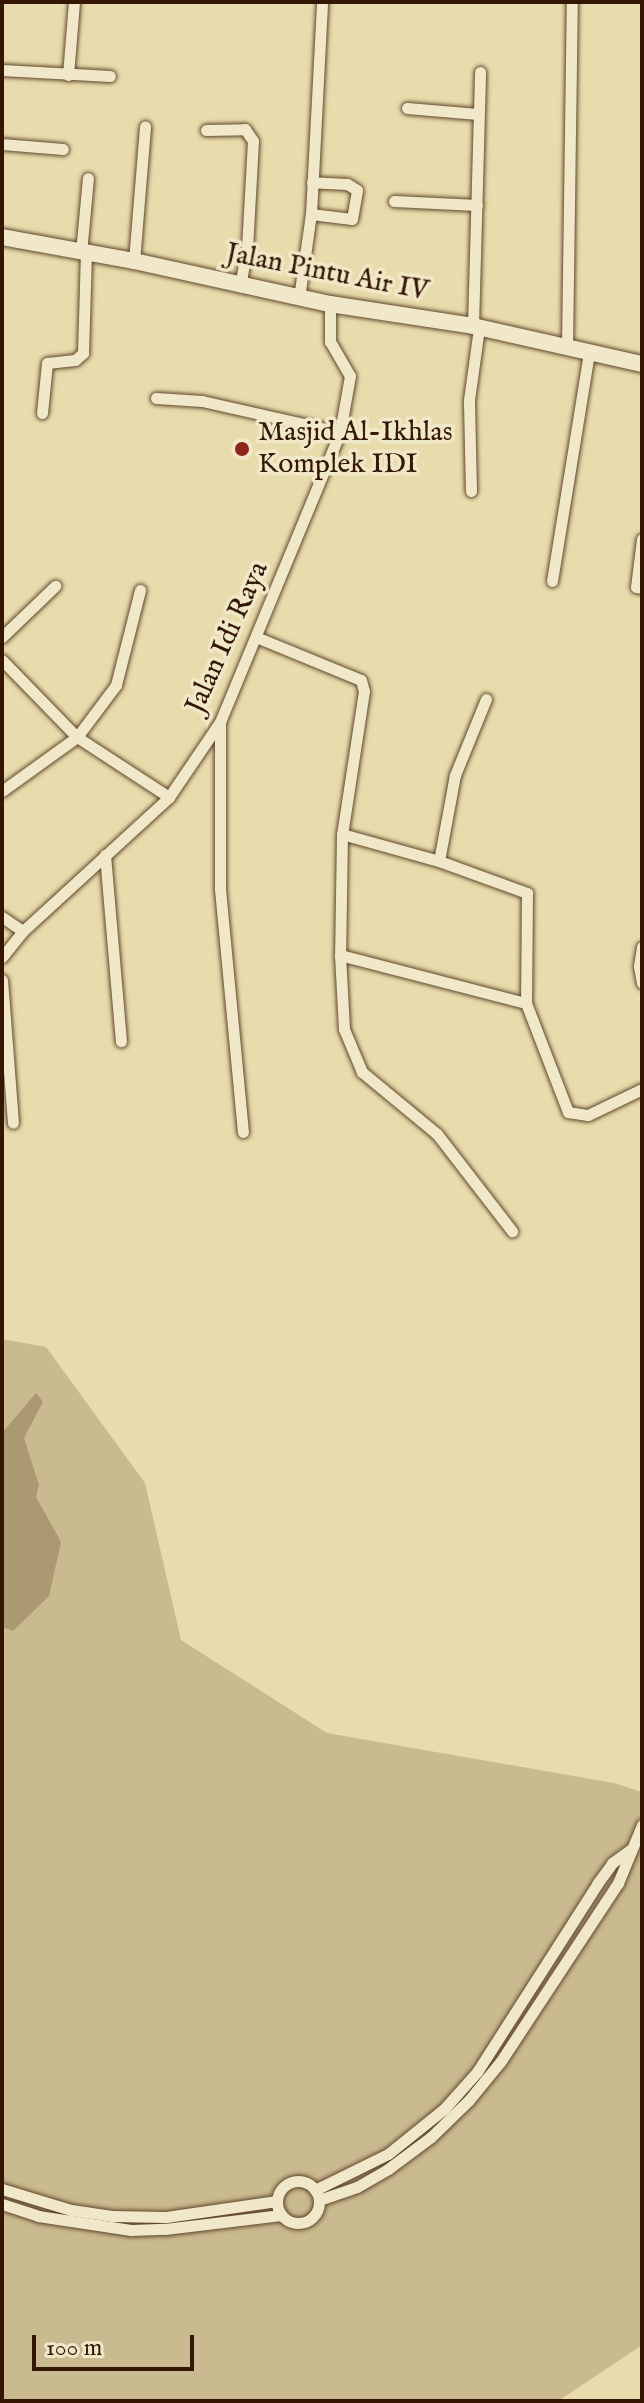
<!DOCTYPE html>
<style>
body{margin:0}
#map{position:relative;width:644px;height:2403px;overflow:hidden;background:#e9dcac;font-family:"IM FELL English",serif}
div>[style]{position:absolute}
.green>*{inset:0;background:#caba8f}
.water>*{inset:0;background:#ab9972}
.roads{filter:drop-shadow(0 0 2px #61482c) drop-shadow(0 0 2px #61482c)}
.minor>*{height:11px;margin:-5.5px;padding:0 5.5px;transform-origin:5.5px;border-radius:5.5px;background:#f1e8c9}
.minor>.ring{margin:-5.5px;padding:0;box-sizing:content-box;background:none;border:11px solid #f1e8c9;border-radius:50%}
.secondary>*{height:16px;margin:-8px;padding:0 8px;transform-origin:8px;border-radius:8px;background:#f1e8c9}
.dots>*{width:22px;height:22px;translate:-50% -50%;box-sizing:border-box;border:4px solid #f1e8c9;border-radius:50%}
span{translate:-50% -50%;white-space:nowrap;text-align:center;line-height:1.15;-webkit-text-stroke:7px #f1e8c9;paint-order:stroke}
.street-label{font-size:28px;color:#341601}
.poi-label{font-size:28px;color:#341601}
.left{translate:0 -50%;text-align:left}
.frame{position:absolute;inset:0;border:4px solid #341601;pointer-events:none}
.scale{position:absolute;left:32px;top:2335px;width:162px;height:36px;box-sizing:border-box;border:4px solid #341601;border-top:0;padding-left:10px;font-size:24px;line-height:28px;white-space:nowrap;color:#341601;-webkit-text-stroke:6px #f1e8c9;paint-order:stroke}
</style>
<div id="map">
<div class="green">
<i style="clip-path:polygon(2px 1339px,46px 1347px,145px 1483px,181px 1640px,327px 1733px,614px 1783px,642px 1792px,642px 2345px,558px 2401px,2px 2401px)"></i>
</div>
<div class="water">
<i style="clip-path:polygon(36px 1393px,43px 1402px,24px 1438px,39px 1485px,36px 1497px,61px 1542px,49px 1596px,13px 1631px,2px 1627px,2px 1433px)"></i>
</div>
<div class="roads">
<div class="minor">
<i style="left:2px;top:70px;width:108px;rotate:3.2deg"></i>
<i style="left:68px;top:75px;width:73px;rotate:-85.3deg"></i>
<i style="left:407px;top:108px;width:71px;rotate:4.8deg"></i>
<i style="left:206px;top:130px;width:39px;rotate:-1deg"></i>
<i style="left:245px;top:129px;width:14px;rotate:56deg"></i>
<i style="left:253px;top:141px;width:106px;rotate:93.2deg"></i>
<i style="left:247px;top:247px;width:40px;rotate:100deg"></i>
<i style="left:2px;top:144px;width:61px;rotate:4.7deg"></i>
<i style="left:394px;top:201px;width:83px;rotate:2.8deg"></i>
<i style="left:311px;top:214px;width:41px;rotate:7deg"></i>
<i style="left:352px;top:219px;width:29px;rotate:-80deg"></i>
<i style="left:357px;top:190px;width:12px;rotate:-149deg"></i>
<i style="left:347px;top:184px;width:35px;rotate:-177deg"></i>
<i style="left:81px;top:253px;width:75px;rotate:-84.7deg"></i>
<i style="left:134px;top:261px;width:135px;rotate:-85.3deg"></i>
<i style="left:299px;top:298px;width:85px;rotate:-81.9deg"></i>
<i style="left:311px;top:214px;width:212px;rotate:-87deg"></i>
<i style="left:473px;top:326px;width:254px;rotate:-88.4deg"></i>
<i style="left:567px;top:347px;width:345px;rotate:-89.2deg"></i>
<i style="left:156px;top:398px;width:46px;rotate:3.7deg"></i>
<i style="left:202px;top:401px;width:141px;rotate:12.7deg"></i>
<i style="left:42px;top:413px;width:50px;rotate:-84.3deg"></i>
<i style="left:47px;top:363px;width:28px;rotate:-6deg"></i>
<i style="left:75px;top:360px;width:11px;rotate:-41deg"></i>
<i style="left:83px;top:353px;width:99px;rotate:-88.3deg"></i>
<i style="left:471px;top:491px;width:91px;rotate:-91.3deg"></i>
<i style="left:469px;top:400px;width:73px;rotate:-82.1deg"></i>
<i style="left:642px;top:539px;width:48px;rotate:97.1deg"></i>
<i style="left:636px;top:587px;width:6px;rotate:9deg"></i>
<i style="left:552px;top:581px;width:231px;rotate:-80.8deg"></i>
<i style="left:2px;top:637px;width:74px;rotate:-43.9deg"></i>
<i style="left:256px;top:637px;width:113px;rotate:22.3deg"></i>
<i style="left:361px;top:680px;width:11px;rotate:75deg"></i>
<i style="left:364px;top:691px;width:145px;rotate:98.7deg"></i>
<i style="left:342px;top:834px;width:121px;rotate:90.9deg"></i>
<i style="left:340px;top:955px;width:74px;rotate:86.9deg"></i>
<i style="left:344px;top:1029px;width:47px;rotate:67.3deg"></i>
<i style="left:362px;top:1072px;width:97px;rotate:39.6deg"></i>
<i style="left:437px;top:1134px;width:123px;rotate:52.3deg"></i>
<i style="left:2px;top:660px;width:107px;rotate:45.8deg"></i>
<i style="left:77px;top:737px;width:110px;rotate:33.1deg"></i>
<i style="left:220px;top:723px;width:166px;rotate:90deg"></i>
<i style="left:220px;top:889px;width:244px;rotate:84.6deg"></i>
<i style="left:2px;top:791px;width:92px;rotate:-35.8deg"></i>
<i style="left:77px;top:737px;width:65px;rotate:-53.1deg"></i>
<i style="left:116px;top:685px;width:98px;rotate:-75.8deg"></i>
<i style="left:342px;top:834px;width:101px;rotate:15.6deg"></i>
<i style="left:439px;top:861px;width:94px;rotate:20deg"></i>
<i style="left:527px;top:893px;width:110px;rotate:90.5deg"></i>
<i style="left:526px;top:1003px;width:117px;rotate:68.9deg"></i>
<i style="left:568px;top:1112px;width:20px;rotate:9deg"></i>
<i style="left:588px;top:1115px;width:60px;rotate:-25.7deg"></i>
<i style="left:105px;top:855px;width:187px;rotate:85.1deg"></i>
<i style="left:439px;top:861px;width:87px;rotate:-79.5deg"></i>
<i style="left:455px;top:775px;width:82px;rotate:-67.8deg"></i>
<i style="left:2px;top:917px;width:25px;rotate:34deg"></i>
<i style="left:642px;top:947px;width:19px;rotate:99deg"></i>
<i style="left:639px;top:966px;width:17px;rotate:80deg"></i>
<i style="left:340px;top:955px;width:192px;rotate:14.5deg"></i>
<i style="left:2px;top:957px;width:33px;rotate:-51deg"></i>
<i style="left:23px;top:931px;width:198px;rotate:-42.5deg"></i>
<i style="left:169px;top:797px;width:91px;rotate:-55.8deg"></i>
<i style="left:220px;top:722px;width:314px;rotate:-67.5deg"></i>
<i style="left:340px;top:432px;width:57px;rotate:-79.9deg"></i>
<i style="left:350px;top:376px;width:39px;rotate:-120deg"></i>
<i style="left:330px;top:342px;width:38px;rotate:-90deg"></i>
<i style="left:2px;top:980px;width:143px;rotate:85.6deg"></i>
<i class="ring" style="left:277px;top:2181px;width:31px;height:31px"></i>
<i style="left:2px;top:2189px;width:72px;rotate:16.9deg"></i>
<i style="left:71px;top:2210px;width:41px;rotate:8.3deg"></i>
<i style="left:112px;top:2216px;width:54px;rotate:1.1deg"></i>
<i style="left:166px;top:2217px;width:112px;rotate:-8.2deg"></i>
<i style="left:315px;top:2190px;width:81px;rotate:-26.3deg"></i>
<i style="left:388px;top:2154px;width:72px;rotate:-38.8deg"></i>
<i style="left:444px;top:2109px;width:50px;rotate:-48.3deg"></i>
<i style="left:477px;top:2072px;width:223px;rotate:-57.4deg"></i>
<i style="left:597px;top:1884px;width:26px;rotate:-54deg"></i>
<i style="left:612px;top:1863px;width:24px;rotate:-36deg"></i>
<i style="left:319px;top:2200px;width:40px;rotate:-18.9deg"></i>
<i style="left:357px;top:2187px;width:36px;rotate:-30deg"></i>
<i style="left:388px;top:2169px;width:54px;rotate:-36.7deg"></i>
<i style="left:431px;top:2137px;width:53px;rotate:-44.2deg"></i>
<i style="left:469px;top:2100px;width:50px;rotate:-50.6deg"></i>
<i style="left:501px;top:2061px;width:213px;rotate:-56.7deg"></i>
<i style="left:618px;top:1883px;width:63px;rotate:-67.5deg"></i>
<i style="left:2px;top:2204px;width:38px;rotate:18deg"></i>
<i style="left:38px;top:2216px;width:94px;rotate:8.6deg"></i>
<i style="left:131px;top:2230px;width:34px;rotate:-2deg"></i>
<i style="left:165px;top:2229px;width:117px;rotate:-6.9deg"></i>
</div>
<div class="secondary">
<i style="left:2px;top:237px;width:134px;rotate:10.3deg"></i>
<i style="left:134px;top:261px;width:201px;rotate:12.4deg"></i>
<i style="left:330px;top:304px;width:145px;rotate:8.7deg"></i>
<i style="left:473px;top:326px;width:173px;rotate:12.7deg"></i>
</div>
</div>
<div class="dots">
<i style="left:242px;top:449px;background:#8f2418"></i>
</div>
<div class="street-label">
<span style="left:327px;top:273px;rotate:11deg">Jalan Pintu Air IV</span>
<span style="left:228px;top:638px;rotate:-66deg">Jalan Idi Raya</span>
</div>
<div class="poi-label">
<span class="left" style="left:258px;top:449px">Masjid Al-Ikhlas<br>Komplek IDI</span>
</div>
<div class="frame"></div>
<div class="scale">100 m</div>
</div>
